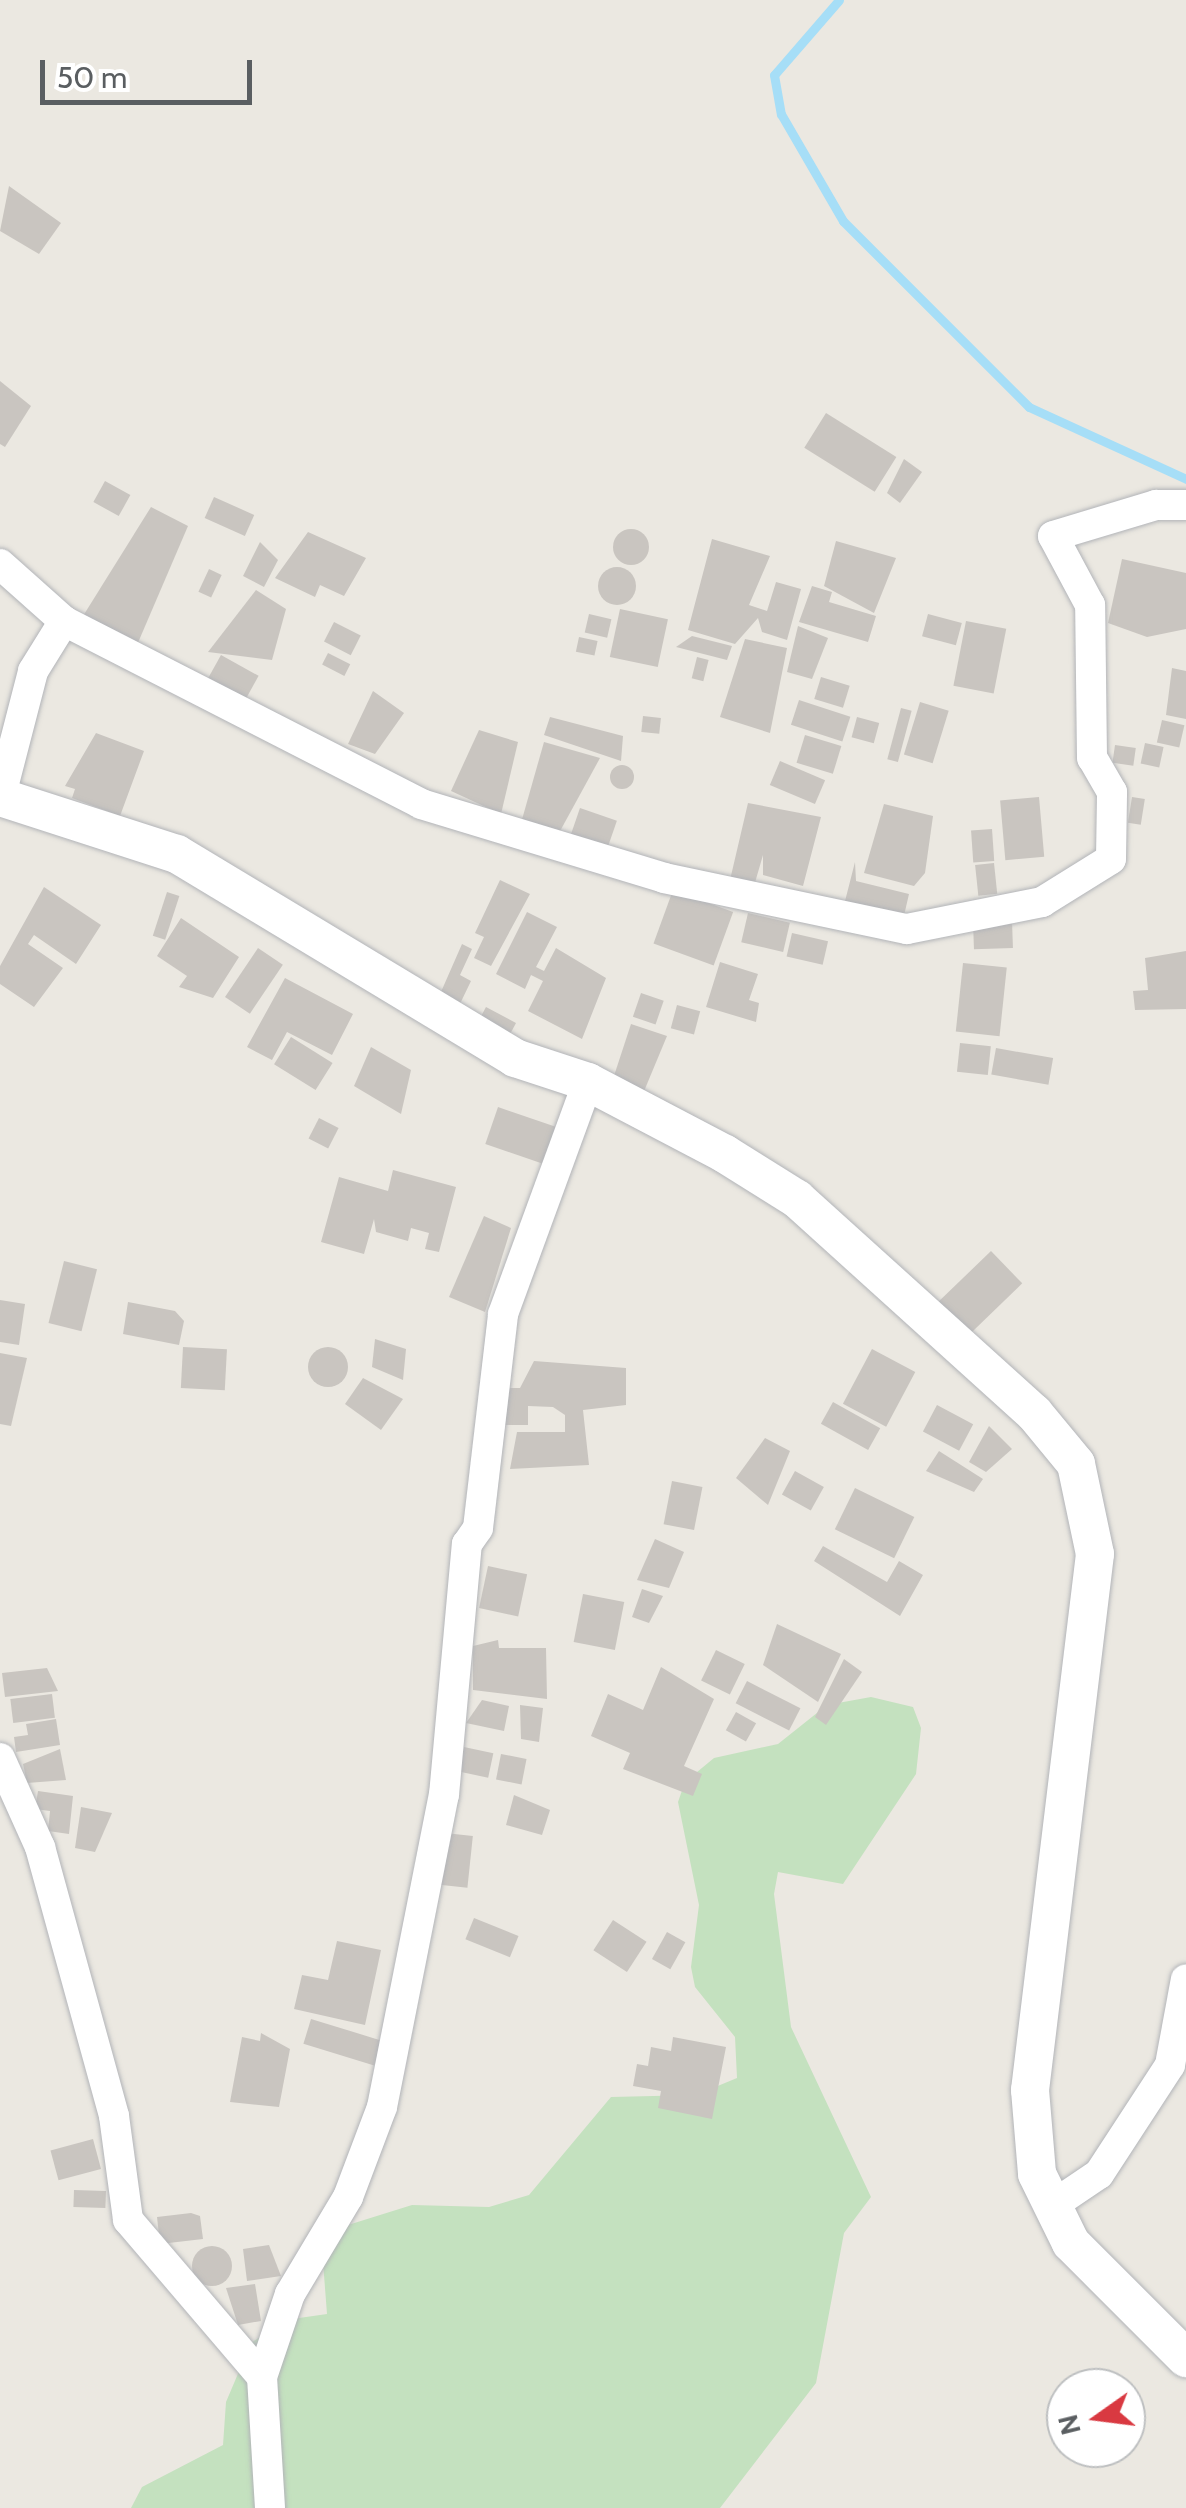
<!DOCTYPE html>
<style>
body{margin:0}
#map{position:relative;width:1186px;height:2508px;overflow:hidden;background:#ebe8e1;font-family:Cabin,sans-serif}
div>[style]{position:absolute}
.green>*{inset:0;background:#c4e1bf}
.stream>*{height:9px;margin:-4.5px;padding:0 4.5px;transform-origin:4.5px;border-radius:4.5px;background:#a6def7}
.building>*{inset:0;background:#c9c5c0;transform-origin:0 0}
.round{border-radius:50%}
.roads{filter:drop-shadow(0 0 2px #b2b4b8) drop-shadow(0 0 2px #b2b4b8)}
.minor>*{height:30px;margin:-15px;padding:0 15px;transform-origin:15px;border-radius:15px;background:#fff}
.tertiary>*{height:38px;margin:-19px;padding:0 19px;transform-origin:19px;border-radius:19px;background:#fff}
span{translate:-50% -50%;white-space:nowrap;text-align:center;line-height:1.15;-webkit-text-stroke:8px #fff;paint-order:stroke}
.north{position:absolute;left:1046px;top:2368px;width:100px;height:100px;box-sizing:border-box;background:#fff;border:2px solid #bdbfc0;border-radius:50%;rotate:256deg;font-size:28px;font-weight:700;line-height:40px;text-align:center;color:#5a5e61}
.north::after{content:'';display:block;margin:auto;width:35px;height:45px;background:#d93941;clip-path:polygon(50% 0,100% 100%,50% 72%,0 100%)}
.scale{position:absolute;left:40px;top:60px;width:212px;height:45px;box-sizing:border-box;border:5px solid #5a5e61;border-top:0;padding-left:12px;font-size:30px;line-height:35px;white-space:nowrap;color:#5a5e61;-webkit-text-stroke:8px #fff;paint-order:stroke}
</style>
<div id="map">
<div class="green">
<i style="clip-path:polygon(871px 1697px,913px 1707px,921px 1728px,916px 1774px,843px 1884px,778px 1872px,774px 1894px,791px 2027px,871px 2197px,844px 2233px,816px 2383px,720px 2508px,131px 2508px,142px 2487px,223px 2445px,226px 2402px,251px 2343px,285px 2320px,327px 2314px,322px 2249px,332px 2230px,412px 2205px,489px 2207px,529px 2195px,611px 2097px,696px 2095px,737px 2078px,735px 2037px,695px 1987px,691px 1967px,699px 1905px,678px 1802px,685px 1782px,714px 1758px,778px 1744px,827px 1705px)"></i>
</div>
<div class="stream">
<i style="left:839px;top:0;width:99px;rotate:130.9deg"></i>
<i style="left:774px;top:75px;width:40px;rotate:80deg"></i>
<i style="left:781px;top:114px;width:124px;rotate:59.9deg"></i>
<i style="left:843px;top:221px;width:263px;rotate:45deg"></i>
<i style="left:1029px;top:407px;width:173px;rotate:24.6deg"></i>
</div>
<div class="building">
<i style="clip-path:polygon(9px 186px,61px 223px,39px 254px,0 231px)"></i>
<i style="clip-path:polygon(0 381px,31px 406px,5px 447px,0 444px)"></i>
<i style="left:826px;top:413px;width:83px;height:41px;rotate:32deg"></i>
<i style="clip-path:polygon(904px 459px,922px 472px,900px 503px,887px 493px)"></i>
<i style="left:105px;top:481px;width:29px;height:24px;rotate:29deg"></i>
<i style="left:214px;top:497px;width:44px;height:23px;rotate:24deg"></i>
<i style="clip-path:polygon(151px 507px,188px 526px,137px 645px,83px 616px)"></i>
<i class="round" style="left:613px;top:529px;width:36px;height:36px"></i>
<i style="clip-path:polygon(308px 532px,366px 558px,344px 596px,320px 585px,315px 597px,275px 578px)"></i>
<i style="clip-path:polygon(712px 539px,770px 556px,749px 605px,767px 611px,776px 582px,801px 589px,787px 640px,762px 632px,758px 618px,735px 644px,688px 630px)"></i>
<i style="clip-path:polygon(836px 541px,896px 558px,874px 613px,824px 586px)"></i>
<i style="clip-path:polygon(260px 542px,278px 560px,264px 587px,243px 576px)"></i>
<i style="clip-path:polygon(1122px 559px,1186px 573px,1186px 629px,1147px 637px,1108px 623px)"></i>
<i class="round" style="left:598px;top:567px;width:38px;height:38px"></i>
<i style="left:209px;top:569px;width:14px;height:25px;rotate:25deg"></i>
<i style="clip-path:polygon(812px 586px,832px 592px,829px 602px,876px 616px,868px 642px,799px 622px)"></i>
<i style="clip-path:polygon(256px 590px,286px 609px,272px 660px,208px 652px)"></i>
<i style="left:620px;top:609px;width:49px;height:49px;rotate:12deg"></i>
<i style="left:589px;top:614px;width:23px;height:19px;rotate:13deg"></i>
<i style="left:928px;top:614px;width:35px;height:23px;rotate:15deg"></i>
<i style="left:966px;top:621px;width:41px;height:66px;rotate:11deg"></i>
<i style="left:334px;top:622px;width:30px;height:22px;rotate:27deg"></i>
<i style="clip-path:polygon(798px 626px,828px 638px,812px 679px,787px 672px)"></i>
<i style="clip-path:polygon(692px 636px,732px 646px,727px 660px,676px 647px)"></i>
<i style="left:579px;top:637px;width:19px;height:15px;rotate:12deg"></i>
<i style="clip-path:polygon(745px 639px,787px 648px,770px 733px,720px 717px)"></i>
<i style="left:328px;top:653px;width:25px;height:13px;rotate:27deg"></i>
<i style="left:221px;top:655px;width:43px;height:31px;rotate:29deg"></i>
<i style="left:697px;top:657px;width:12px;height:22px;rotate:14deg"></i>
<i style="clip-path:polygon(1172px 668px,1186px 671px,1186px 719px,1166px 715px)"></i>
<i style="left:821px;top:677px;width:30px;height:23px;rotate:17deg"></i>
<i style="clip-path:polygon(373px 691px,404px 713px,375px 754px,348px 744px)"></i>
<i style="left:799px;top:700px;width:54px;height:26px;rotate:18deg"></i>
<i style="left:920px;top:702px;width:30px;height:55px;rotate:17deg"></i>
<i style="left:901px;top:708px;width:11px;height:53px;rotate:15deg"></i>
<i style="left:643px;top:716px;width:18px;height:16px;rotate:6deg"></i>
<i style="clip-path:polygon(550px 717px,623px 736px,621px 761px,544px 735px)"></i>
<i style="left:857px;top:717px;width:23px;height:21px;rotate:15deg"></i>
<i style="left:1162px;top:720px;width:23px;height:23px;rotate:13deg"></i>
<i style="clip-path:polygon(479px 730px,518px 742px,501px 814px,451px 791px)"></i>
<i style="clip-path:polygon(96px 733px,144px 751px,120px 816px,72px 798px,75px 789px,65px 786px)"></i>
<i style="left:805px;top:735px;width:38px;height:29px;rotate:17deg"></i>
<i style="clip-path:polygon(544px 742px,600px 758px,559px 833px,521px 823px)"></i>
<i style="left:1145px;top:743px;width:19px;height:21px;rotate:12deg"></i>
<i style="left:1115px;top:745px;width:21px;height:18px;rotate:8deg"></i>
<i style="left:780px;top:761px;width:49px;height:26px;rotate:23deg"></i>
<i class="round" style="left:610px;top:765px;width:24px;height:24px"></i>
<i style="left:1039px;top:797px;width:60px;height:39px;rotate:85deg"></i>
<i style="left:1132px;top:797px;width:13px;height:26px;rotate:9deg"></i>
<i style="clip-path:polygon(748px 803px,821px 817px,803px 886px,763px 875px,763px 855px,754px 886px,730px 880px)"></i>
<i style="clip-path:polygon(884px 804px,933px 816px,925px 873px,914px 886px,864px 873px)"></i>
<i style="left:580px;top:808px;width:39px;height:28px;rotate:19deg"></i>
<i style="left:992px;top:829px;width:32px;height:21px;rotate:86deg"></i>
<i style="clip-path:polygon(855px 862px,856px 881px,909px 894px,903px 920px,844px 905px)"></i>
<i style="left:994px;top:863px;width:31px;height:19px;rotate:84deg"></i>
<i style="clip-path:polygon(500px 880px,530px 894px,491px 966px,474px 958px,484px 937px,475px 933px)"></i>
<i style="clip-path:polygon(44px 887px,101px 925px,76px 964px,34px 935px,28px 944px,63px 968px,34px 1007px,0 984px,0 966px)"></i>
<i style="left:673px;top:890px;width:64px;height:57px;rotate:20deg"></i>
<i style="left:167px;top:892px;width:13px;height:46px;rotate:18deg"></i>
<i style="clip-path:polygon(527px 912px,557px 927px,536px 967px,544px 971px,556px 948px,606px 978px,582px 1039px,528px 1011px,543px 981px,531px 975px,525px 989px,496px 974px)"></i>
<i style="left:748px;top:913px;width:43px;height:30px;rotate:13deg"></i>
<i style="clip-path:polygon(181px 918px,239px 957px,213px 998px,179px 987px,187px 976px,157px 956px)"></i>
<i style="left:1012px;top:921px;width:27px;height:39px;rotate:88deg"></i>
<i style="left:792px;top:933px;width:37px;height:24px;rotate:13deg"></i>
<i style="clip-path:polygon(462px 944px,472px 949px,460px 975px,471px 981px,457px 1010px,437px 1001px)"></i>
<i style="left:258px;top:948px;width:30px;height:59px;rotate:34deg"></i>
<i style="clip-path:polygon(1186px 951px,1186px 1009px,1135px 1010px,1133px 991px,1148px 990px,1145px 958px)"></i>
<i style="clip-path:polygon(720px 962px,758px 974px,749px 1000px,759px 1003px,756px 1022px,706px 1007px)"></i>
<i style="left:963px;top:963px;width:44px;height:69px;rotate:6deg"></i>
<i style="clip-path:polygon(285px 978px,353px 1014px,332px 1055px,287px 1032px,272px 1060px,247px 1047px)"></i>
<i style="left:641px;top:993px;width:24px;height:25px;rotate:19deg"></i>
<i style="left:677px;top:1005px;width:24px;height:24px;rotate:15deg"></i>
<i style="left:486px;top:1007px;width:34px;height:21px;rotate:28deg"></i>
<i style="clip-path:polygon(631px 1024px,667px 1036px,642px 1096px,611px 1085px)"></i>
<i style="left:291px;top:1037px;width:49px;height:32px;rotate:32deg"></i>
<i style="left:960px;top:1043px;width:31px;height:29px;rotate:6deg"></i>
<i style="clip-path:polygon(371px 1047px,411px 1070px,401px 1114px,354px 1086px)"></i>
<i style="left:996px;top:1048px;width:58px;height:27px;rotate:10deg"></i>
<i style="left:498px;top:1107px;width:64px;height:39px;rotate:19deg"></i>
<i style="left:319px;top:1118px;width:22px;height:23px;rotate:27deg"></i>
<i style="clip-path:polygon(393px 1170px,456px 1187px,439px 1252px,425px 1249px,429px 1233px,411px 1228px,408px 1241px,376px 1232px,374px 1219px,364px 1254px,321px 1242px,339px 1177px,388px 1191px)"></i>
<i style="clip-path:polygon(484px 1216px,511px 1228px,485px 1312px,449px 1297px)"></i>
<i style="left:991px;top:1251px;width:45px;height:80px;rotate:46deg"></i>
<i style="left:64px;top:1261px;width:34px;height:64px;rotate:14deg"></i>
<i style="clip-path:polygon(0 1300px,25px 1304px,19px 1345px,0 1342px)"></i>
<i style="clip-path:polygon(128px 1302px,175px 1311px,184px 1321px,179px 1345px,123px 1334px)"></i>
<i style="clip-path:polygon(375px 1339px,406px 1349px,403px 1380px,372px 1367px)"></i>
<i class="round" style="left:308px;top:1347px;width:40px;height:40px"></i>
<i style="left:183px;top:1347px;width:44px;height:41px;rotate:3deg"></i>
<i style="left:872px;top:1349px;width:49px;height:62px;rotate:28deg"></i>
<i style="clip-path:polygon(0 1353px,27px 1358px,11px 1426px,0 1424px)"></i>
<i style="clip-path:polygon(534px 1361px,626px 1368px,626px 1405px,583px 1410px,589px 1465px,510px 1469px,517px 1432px,565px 1432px,565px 1415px,553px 1407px,528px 1406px,528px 1425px,503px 1425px,503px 1388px,520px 1388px)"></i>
<i style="clip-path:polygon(363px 1378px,403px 1399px,381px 1430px,345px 1404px)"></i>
<i style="left:833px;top:1402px;width:54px;height:25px;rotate:29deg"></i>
<i style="left:937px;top:1405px;width:41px;height:30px;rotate:28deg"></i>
<i style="clip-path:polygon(989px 1426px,1012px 1449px,986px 1472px,969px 1462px)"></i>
<i style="clip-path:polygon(765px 1438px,790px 1451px,768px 1505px,736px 1478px)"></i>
<i style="clip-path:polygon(939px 1451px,983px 1479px,974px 1492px,926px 1471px)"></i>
<i style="left:795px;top:1471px;width:33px;height:27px;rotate:29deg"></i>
<i style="left:672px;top:1481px;width:31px;height:44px;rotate:11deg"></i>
<i style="left:855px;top:1488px;width:66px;height:46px;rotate:26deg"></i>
<i style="clip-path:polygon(655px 1539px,684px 1552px,669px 1588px,637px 1580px)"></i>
<i style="clip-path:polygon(823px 1546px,887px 1582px,899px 1561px,923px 1575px,900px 1616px,814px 1561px)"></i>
<i style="left:488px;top:1566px;width:40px;height:43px;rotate:12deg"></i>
<i style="clip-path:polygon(642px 1589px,663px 1596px,649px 1623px,632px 1617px)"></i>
<i style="left:583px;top:1594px;width:42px;height:49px;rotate:11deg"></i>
<i style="clip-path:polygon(777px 1624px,841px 1654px,818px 1702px,763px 1665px)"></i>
<i style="clip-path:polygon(498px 1640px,499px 1648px,546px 1648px,547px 1699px,473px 1690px,473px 1646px)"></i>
<i style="left:716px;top:1650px;width:32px;height:34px;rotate:26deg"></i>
<i style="clip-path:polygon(844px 1659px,862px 1672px,826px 1725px,815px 1717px)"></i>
<i style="clip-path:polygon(661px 1667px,714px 1699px,684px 1766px,702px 1774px,693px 1796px,623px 1769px,630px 1753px,591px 1736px,608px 1694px,643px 1710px)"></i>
<i style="clip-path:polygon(47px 1668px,58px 1691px,5px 1697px,2px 1673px)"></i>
<i style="left:747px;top:1681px;width:60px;height:25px;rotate:27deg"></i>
<i style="left:52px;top:1694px;width:24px;height:42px;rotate:83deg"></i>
<i style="clip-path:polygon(482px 1700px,509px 1706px,504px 1731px,466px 1723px)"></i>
<i style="clip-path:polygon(520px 1705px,543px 1708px,539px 1742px,521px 1739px)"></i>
<i style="left:736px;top:1712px;width:23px;height:21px;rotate:29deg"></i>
<i style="clip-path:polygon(56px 1719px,60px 1745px,16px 1752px,14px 1737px,28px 1735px,26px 1724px)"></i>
<i style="left:464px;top:1747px;width:30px;height:25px;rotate:12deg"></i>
<i style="clip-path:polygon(60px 1749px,66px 1780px,27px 1783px,23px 1764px)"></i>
<i style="left:501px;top:1754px;width:26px;height:26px;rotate:11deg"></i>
<i style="clip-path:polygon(38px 1791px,73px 1796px,69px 1834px,48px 1831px,50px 1811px,35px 1809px)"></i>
<i style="clip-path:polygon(514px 1795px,550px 1810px,542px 1835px,506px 1825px)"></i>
<i style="clip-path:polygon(81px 1807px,112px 1813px,95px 1852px,75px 1848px)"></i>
<i style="left:445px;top:1833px;width:28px;height:52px;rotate:6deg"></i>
<i style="left:474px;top:1918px;width:48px;height:23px;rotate:22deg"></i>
<i style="left:613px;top:1920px;width:40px;height:36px;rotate:33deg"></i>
<i style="left:667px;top:1932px;width:21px;height:31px;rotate:29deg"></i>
<i style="clip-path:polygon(337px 1941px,381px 1950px,365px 2025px,294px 2009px,302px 1975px,328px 1980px)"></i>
<i style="left:311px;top:2019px;width:74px;height:26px;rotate:17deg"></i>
<i style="clip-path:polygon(261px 2033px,290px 2049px,279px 2107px,230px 2102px,242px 2037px,260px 2041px)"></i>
<i style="clip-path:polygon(673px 2037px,726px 2047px,712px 2119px,658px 2108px,661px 2091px,633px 2086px,637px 2064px,648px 2066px,651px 2047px,671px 2051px)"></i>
<i style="left:93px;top:2139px;width:31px;height:44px;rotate:75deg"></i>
<i style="left:74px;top:2190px;width:32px;height:17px;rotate:2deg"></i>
<i style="clip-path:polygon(191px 2213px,200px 2216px,203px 2239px,160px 2244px,157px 2217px)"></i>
<i style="clip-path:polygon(269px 2245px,281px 2276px,247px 2281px,243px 2249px)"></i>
<i class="round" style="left:192px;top:2246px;width:40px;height:40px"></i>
<i style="clip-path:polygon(255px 2284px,261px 2321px,238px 2325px,226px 2288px)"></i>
</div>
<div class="roads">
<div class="minor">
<i style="left:0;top:564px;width:86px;rotate:41.7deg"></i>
<i style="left:64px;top:621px;width:401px;rotate:27.1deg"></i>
<i style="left:421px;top:804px;width:254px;rotate:16.9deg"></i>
<i style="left:664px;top:878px;width:248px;rotate:11.9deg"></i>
<i style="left:907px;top:929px;width:138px;rotate:-11.3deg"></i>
<i style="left:1042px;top:902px;width:81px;rotate:-31.9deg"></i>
<i style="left:1111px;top:859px;width:67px;rotate:-89.1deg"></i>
<i style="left:1112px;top:792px;width:39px;rotate:-120deg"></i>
<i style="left:1092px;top:758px;width:153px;rotate:-90.7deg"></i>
<i style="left:1090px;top:605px;width:78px;rotate:-118.2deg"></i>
<i style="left:1053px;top:536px;width:108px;rotate:-16.8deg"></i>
<i style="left:1156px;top:505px;width:30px"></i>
<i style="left:0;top:799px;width:132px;rotate:-75.5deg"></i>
<i style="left:33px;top:671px;width:59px;rotate:-58.2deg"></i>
<i style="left:0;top:1758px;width:98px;rotate:65.8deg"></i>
<i style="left:40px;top:1847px;width:279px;rotate:74.6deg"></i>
<i style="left:114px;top:2116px;width:105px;rotate:82.3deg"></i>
<i style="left:128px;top:2220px;width:206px;rotate:49.5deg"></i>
<i style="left:262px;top:2377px;width:131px;rotate:86.5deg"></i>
<i style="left:1050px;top:2207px;width:59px;rotate:-34deg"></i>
<i style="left:1099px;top:2174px;width:130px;rotate:-56.9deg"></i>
<i style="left:1170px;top:2065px;width:87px;rotate:-79.5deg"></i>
<i style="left:262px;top:2377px;width:88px;rotate:-71.4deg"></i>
<i style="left:290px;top:2294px;width:113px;rotate:-59.1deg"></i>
<i style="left:348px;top:2197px;width:96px;rotate:-69.3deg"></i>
<i style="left:382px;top:2107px;width:318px;rotate:-78.8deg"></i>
<i style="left:444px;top:1795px;width:252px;rotate:-84.8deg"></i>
<i style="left:467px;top:1544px;width:19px;rotate:-55deg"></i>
<i style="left:478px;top:1528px;width:215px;rotate:-83.3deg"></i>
<i style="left:503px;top:1314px;width:247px;rotate:-69.9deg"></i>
</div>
<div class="tertiary">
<i style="left:0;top:797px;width:186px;rotate:17.9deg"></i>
<i style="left:177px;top:854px;width:395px;rotate:31.1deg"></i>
<i style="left:515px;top:1058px;width:77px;rotate:18.2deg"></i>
<i style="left:588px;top:1082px;width:155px;rotate:27.7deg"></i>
<i style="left:725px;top:1154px;width:85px;rotate:32deg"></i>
<i style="left:797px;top:1199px;width:319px;rotate:42.1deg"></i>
<i style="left:1034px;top:1413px;width:66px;rotate:50.5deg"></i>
<i style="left:1076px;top:1464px;width:92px;rotate:78.1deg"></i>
<i style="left:1095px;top:1554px;width:540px;rotate:96.91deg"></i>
<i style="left:1030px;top:2090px;width:84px;rotate:85.2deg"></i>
<i style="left:1037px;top:2174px;width:77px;rotate:63.8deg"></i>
<i style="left:1071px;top:2243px;width:163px;rotate:45deg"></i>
</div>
</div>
<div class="north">N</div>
<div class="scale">50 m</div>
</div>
